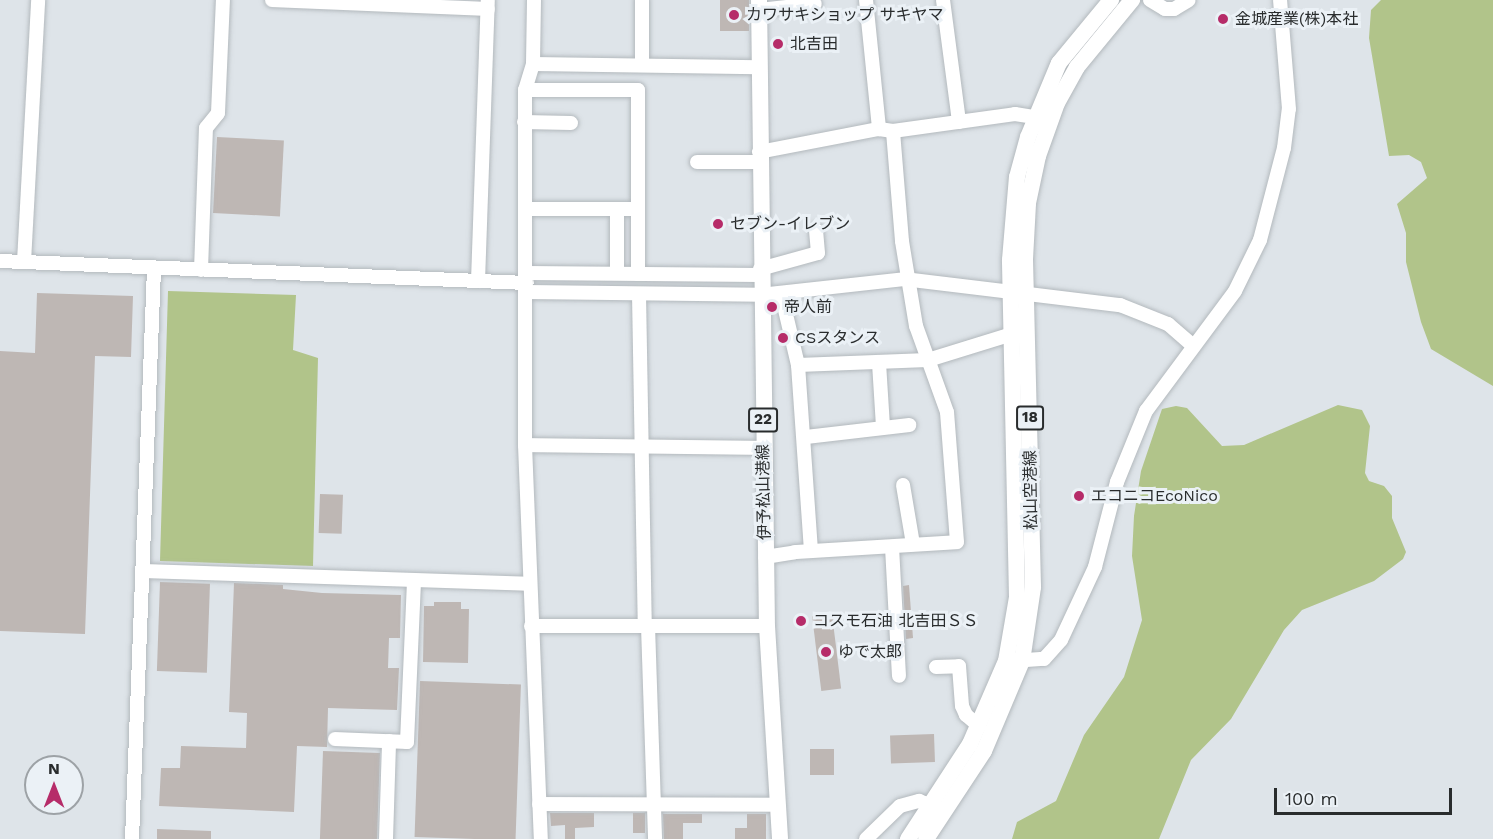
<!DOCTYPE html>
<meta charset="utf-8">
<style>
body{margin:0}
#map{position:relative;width:1493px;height:839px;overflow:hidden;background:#dee4e9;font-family:"Work Sans","Noto Sans JP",sans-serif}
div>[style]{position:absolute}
.green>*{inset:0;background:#b1c48a}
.building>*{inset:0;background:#beb7b4;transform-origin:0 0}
.roads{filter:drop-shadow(0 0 2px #b3b9bd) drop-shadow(0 0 2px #b3b9bd)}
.minor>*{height:14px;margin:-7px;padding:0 7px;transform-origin:7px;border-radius:7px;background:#fff}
.major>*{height:16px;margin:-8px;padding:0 8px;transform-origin:8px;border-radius:8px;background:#fff}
.dots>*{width:16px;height:16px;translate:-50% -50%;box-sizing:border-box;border:3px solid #ebf1f6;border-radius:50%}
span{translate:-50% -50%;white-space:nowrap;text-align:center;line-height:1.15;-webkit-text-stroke:6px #ebf1f6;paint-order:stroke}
.shield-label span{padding:2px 4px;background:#ebf1f6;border:2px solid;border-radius:4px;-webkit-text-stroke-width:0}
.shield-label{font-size:15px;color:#292c2d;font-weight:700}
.poi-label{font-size:16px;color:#292c2d}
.left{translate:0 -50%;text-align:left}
.street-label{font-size:16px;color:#292c2d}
.north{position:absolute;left:24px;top:755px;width:60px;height:60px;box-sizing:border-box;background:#ebf1f6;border:2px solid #9da2a6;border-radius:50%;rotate:0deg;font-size:16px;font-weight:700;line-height:24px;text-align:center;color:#292c2d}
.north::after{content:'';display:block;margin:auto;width:21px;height:27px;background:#b62c69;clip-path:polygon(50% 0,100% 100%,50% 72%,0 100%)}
.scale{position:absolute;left:1274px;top:788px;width:178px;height:27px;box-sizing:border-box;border:3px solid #292c2d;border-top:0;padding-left:8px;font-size:18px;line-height:21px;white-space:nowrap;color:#292c2d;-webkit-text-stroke:4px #ebf1f6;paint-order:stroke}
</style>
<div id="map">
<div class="green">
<i style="clip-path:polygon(1381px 0,1493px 0,1493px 386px,1431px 349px,1421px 322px,1406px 262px,1406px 233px,1397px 204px,1427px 178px,1421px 162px,1409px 155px,1389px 156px,1369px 38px,1371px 10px)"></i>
<i style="clip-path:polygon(168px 291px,296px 295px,293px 350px,318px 358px,313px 566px,160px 561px)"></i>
<i style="clip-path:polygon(1338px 405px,1362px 410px,1370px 426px,1365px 473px,1369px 481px,1384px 486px,1392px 496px,1392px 518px,1406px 552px,1403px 559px,1374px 581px,1302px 610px,1284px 630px,1231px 719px,1191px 760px,1159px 839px,1012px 839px,1017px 822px,1056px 801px,1084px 735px,1124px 677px,1142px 620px,1132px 556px,1134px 516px,1141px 471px,1162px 409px,1176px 406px,1187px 408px,1222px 446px,1244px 445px)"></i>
</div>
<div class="building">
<i style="left:720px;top:0;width:29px;height:31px"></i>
<i style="left:217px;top:137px;width:67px;height:76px;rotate:3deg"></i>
<i style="clip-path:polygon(37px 293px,133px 296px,131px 357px,95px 356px,85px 634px,0 631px,0 351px,35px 353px)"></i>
<i style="left:320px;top:494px;width:23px;height:39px;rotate:2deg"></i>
<i style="left:160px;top:582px;width:50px;height:89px;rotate:2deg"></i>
<i style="clip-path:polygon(234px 583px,283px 585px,283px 589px,322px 593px,401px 595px,400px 638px,389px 638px,388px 668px,399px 668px,397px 710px,328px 708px,327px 747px,297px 746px,294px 812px,159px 806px,161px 768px,180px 768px,181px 746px,246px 748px,247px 713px,229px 712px)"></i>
<i style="clip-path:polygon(909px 585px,913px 638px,906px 639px,903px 586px)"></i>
<i style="clip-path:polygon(434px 602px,461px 602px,461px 609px,469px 609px,468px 663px,423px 662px,424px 606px,434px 606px)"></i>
<i style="left:832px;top:614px;width:75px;height:20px;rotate:83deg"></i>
<i style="left:420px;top:681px;width:101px;height:156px;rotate:2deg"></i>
<i style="left:934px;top:734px;width:28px;height:44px;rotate:88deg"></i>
<i style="left:810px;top:749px;width:24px;height:26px"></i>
<i style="left:323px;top:751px;width:57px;height:88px;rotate:2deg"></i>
<i style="clip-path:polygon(550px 813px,594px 813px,594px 827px,575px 828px,575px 839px,565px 839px,565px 825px,551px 826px)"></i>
<i style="left:633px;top:813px;width:12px;height:20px"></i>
<i style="clip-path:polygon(663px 814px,702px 814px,702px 823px,683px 823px,683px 839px,664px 839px)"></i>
<i style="clip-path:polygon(747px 814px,766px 814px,766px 839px,735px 839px,735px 828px,747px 828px)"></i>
<i style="clip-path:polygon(157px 829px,211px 831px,211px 839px,157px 839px)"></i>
</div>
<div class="roads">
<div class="minor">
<i style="left:272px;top:0;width:216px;rotate:2.4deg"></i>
<i style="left:534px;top:0;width:64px;rotate:90.9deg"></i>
<i style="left:533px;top:64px;width:27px;rotate:107deg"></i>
<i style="left:525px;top:90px;width:355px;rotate:90deg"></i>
<i style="left:525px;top:445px;width:394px;rotate:87.7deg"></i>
<i style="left:642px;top:0;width:65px;rotate:90deg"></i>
<i style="left:866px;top:0;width:130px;rotate:84.2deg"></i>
<i style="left:943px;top:0;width:123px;rotate:82.5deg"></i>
<i style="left:1150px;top:0;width:17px;rotate:31deg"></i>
<i style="left:1165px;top:9px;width:9px"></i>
<i style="left:1174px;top:9px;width:17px;rotate:-31deg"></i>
<i style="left:759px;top:10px;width:56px;rotate:-6.1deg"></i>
<i style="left:533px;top:64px;width:226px;rotate:0.8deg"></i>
<i style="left:525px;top:90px;width:113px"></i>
<i style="left:638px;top:90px;width:184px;rotate:90deg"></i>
<i style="left:524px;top:122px;width:47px;rotate:1.2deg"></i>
<i style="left:759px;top:152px;width:122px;rotate:-10.9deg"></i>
<i style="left:879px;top:129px;width:14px;rotate:8deg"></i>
<i style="left:893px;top:131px;width:123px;rotate:-7.9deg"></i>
<i style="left:1015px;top:114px;width:20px;rotate:9deg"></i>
<i style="left:697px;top:162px;width:63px"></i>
<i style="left:526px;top:209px;width:112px"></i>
<i style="left:0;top:261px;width:527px;rotate:2.39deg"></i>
<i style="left:24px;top:262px;width:262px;rotate:-86.9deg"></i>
<i style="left:760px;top:269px;width:60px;rotate:-15.4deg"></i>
<i style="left:818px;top:253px;width:23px;rotate:-95deg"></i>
<i style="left:201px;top:270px;width:142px;rotate:-88deg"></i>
<i style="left:206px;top:128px;width:19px;rotate:-51deg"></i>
<i style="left:218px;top:113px;width:113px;rotate:-87.5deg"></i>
<i style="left:527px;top:273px;width:233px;rotate:0.5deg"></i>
<i style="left:617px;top:273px;width:64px;rotate:-90deg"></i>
<i style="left:478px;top:281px;width:281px;rotate:-88deg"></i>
<i style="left:527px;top:292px;width:233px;rotate:0.7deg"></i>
<i style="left:760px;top:295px;width:145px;rotate:-6.3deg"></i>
<i style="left:904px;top:279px;width:218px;rotate:6.9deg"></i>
<i style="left:1120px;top:305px;width:52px;rotate:21.6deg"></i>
<i style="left:1168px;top:324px;width:33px;rotate:41deg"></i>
<i style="left:781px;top:293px;width:74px;rotate:76.7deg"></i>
<i style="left:798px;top:365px;width:186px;rotate:86deg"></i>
<i style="left:639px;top:294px;width:332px;rotate:89deg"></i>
<i style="left:879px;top:363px;width:64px;rotate:86.4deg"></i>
<i style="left:798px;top:365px;width:130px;rotate:-2.2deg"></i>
<i style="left:928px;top:360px;width:88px;rotate:-17.2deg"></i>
<i style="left:806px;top:437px;width:104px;rotate:-6.6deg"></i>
<i style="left:525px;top:445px;width:238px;rotate:0.7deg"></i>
<i style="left:903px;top:485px;width:60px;rotate:80.4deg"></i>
<i style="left:892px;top:547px;width:129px;rotate:86.9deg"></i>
<i style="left:765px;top:557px;width:30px;rotate:-9deg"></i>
<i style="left:795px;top:552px;width:162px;rotate:-3.5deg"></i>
<i style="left:957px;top:542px;width:130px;rotate:-94.4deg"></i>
<i style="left:947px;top:412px;width:91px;rotate:-109.8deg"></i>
<i style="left:916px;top:326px;width:86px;rotate:-99.4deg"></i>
<i style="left:902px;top:241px;width:110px;rotate:-94.7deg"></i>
<i style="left:143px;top:571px;width:386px;rotate:1.9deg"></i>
<i style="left:531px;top:626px;width:236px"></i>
<i style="left:648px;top:626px;width:213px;rotate:88.1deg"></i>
<i style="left:1012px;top:661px;width:32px;rotate:-4deg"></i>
<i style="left:1044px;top:659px;width:25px;rotate:-48deg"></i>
<i style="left:1061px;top:640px;width:81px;rotate:-65deg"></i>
<i style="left:1095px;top:567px;width:88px;rotate:-75.5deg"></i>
<i style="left:1117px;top:482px;width:77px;rotate:-67.8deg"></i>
<i style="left:1146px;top:411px;width:149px;rotate:-53.4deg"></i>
<i style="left:1235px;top:291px;width:57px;rotate:-63.9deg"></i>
<i style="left:1260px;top:240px;width:95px;rotate:-75.4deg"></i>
<i style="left:1284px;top:148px;width:39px;rotate:-83deg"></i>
<i style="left:1289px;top:109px;width:109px;rotate:-94.7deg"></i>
<i style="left:936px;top:667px;width:23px;rotate:-2deg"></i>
<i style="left:959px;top:666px;width:40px;rotate:85.7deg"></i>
<i style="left:962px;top:706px;width:10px;rotate:66deg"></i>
<i style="left:966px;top:715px;width:17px;rotate:40deg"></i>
<i style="left:335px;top:739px;width:72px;rotate:2.4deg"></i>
<i style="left:407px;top:742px;width:162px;rotate:-87.5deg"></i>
<i style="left:539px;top:804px;width:239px;rotate:0.2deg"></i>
<i style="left:132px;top:839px;width:571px;rotate:-87.79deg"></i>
<i style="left:386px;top:839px;width:98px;rotate:-88.2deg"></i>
<i style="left:866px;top:839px;width:47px;rotate:-44.1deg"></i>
<i style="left:900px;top:806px;width:20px;rotate:-15deg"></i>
<i style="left:919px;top:801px;width:12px;rotate:20deg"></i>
</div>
<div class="major">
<i style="left:759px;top:0;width:626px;rotate:89.27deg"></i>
<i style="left:767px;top:626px;width:213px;rotate:86.5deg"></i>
<i style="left:908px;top:839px;width:113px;rotate:-56.9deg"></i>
<i style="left:970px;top:744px;width:90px;rotate:-66.6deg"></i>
<i style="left:1006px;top:661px;width:65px;rotate:-80.2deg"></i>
<i style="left:1017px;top:597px;width:337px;rotate:-91.2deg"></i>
<i style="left:1010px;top:260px;width:83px;rotate:-85.2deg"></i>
<i style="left:1017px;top:177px;width:41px;rotate:-74.6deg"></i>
<i style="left:1028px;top:137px;width:80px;rotate:-67.3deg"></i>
<i style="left:1059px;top:63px;width:82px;rotate:-50.5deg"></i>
<i style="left:926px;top:839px;width:105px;rotate:-56.6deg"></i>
<i style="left:984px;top:751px;width:98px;rotate:-67.1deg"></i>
<i style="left:1022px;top:661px;width:75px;rotate:-81.5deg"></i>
<i style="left:1033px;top:587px;width:328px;rotate:-91.4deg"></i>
<i style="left:1025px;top:259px;width:56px;rotate:-86.9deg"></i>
<i style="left:1028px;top:203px;width:48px;rotate:-78deg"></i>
<i style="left:1038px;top:156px;width:56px;rotate:-70.3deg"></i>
<i style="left:1057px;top:103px;width:41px;rotate:-60.9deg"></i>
<i style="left:1077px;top:67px;width:87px;rotate:-50.6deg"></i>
</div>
</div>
<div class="dots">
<i style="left:734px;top:15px;background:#b62c69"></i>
<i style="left:1223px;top:19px;background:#b62c69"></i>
<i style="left:778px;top:44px;background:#b62c69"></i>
<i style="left:718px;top:224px;background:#b62c69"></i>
<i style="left:772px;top:307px;background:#b62c69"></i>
<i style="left:783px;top:338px;background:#b62c69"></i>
<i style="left:1079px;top:496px;background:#b62c69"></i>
<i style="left:801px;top:621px;background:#b62c69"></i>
<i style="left:826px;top:652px;background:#b62c69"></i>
</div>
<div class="shield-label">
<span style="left:1030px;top:418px">18</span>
<span style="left:763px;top:420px">22</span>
</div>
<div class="poi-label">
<span class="left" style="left:746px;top:15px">カワサキショップ サキヤマ</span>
<span class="left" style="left:1235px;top:19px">金城産業(株)本社</span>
<span class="left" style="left:790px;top:44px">北吉田</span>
<span class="left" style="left:730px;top:224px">セブン-イレブン</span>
<span class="left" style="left:784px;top:307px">帝人前</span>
<span class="left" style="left:795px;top:338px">CSスタンス</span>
<span class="left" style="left:1091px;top:496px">エコニコEcoNico</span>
<span class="left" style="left:813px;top:621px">コスモ石油 北吉田ＳＳ</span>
<span class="left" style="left:838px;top:652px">ゆで太郎</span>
</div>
<div class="street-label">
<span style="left:1031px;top:490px;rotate:-91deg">松山空港線</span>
<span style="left:764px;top:492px;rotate:-91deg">伊予松山港線</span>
</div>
<div class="north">N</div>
<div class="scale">100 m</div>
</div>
